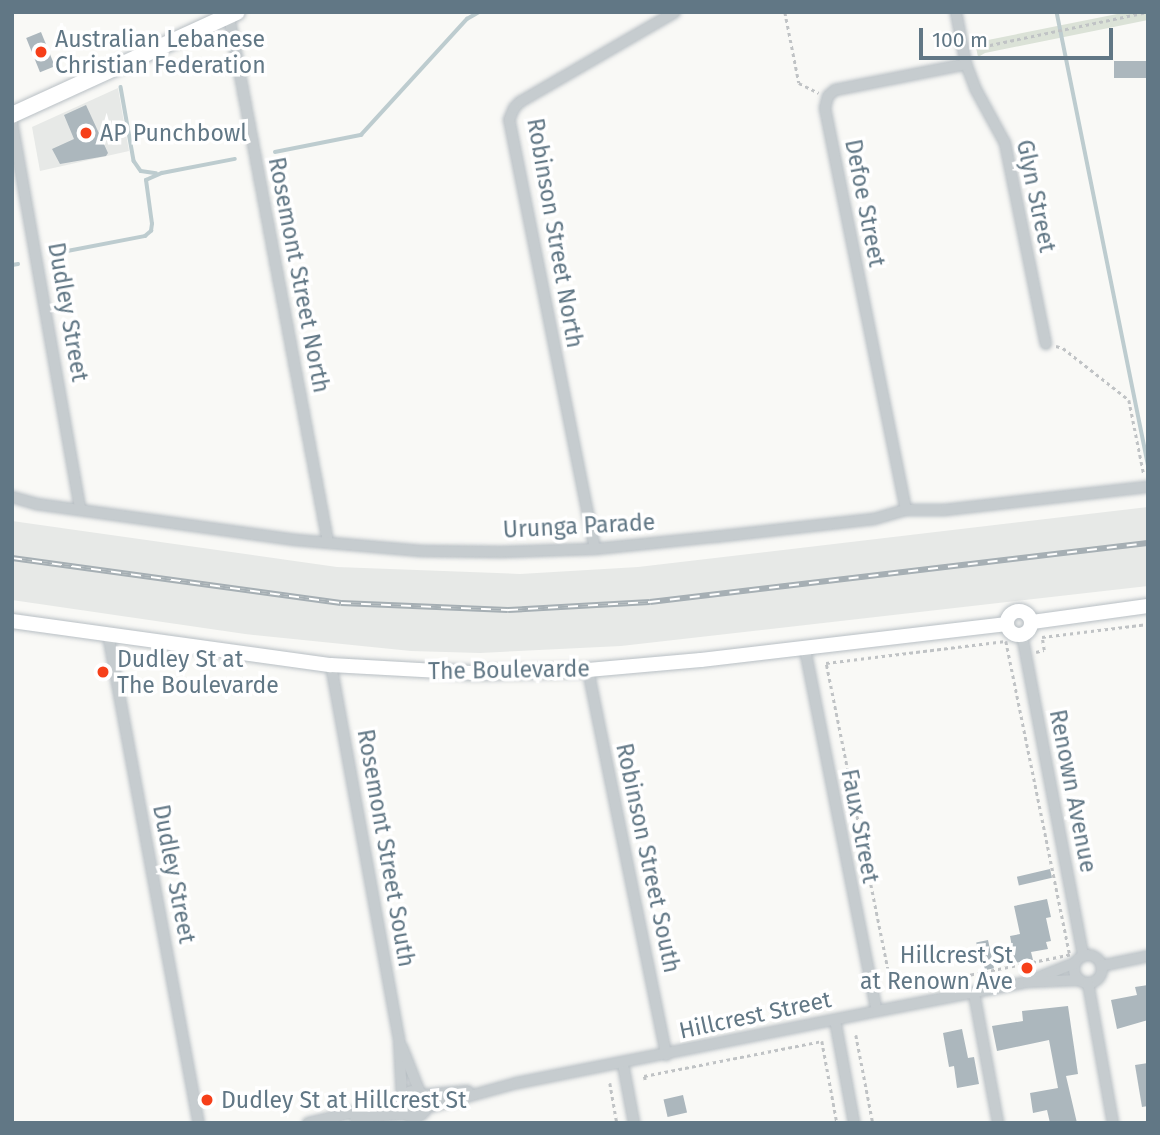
<!DOCTYPE html>
<style>
body{margin:0}
#map{position:relative;width:1160px;height:1135px;overflow:hidden;background:#f9f9f6;font-family:"Fira Sans",sans-serif}
div>[style]{position:absolute}
.built>*{inset:0;background:#e7e9e7}
.green>*{inset:0;background:#dbe2d7}
.stream>*{height:3.5px;margin:-1.75px;padding:0 1.75px;transform-origin:1.75px;border-radius:1.75px;background:#bdcccf}
.building>*{inset:0;background:#acb7bd;transform-origin:0 0}
.path>*{height:2.5px;margin-top:-1.25px;transform-origin:0;background:repeating-linear-gradient(90deg,#c0c3c5 0 3.5px,transparent 0 7px)}
.roads{filter:drop-shadow(0 0 2px #b8bfc4) drop-shadow(0 0 2px #b8bfc4)}
.street>*{height:10px;margin:-5px;padding:0 5px;transform-origin:5px;border-radius:5px;background:#c6cccf}
.street>.ring{margin:-5px;padding:0;box-sizing:content-box;background:none;border:10px solid #c6cccf;border-radius:50%}
.secondary>*{height:14px;margin:-7px;padding:0 7px;transform-origin:7px;border-radius:7px;background:#fff}
.secondary>.ring{margin:-7px;padding:0;box-sizing:content-box;background:none;border:14px solid #fff;border-radius:50%}
.primary>*{height:16px;margin:-8px;padding:0 8px;transform-origin:8px;border-radius:8px;background:#fff}
.rail>*{height:6px;margin-top:-3px;transform-origin:0;background:repeating-linear-gradient(90deg,#fff 0 10px,#a6afb4 0 20px);box-sizing:border-box;border-block:2px solid #a6afb4}
.dots>*{width:19px;height:19px;translate:-50% -50%;box-sizing:border-box;border:4px solid #fff;border-radius:50%}
span{translate:-50% -50%;white-space:nowrap;text-align:center;line-height:1.15;-webkit-text-stroke:7px #fff;paint-order:stroke}
.poi-label{font-size:23px;color:#617785}
.left{translate:0 -50%;text-align:left}
.right{translate:-100% -50%;text-align:right}
.street-label{font-size:23px;color:#617785}
.frame{position:absolute;inset:0;border:14px solid #617785;pointer-events:none}
.scale{position:absolute;left:919px;top:28px;width:194px;height:32px;box-sizing:border-box;border:4px solid #617785;border-top:0;padding-left:9px;font-size:21px;line-height:24px;white-space:nowrap;color:#617785;-webkit-text-stroke:5px #fff;paint-order:stroke}
</style>
<div id="map">
<div class="built">
<i style="clip-path:polygon(118px 88px,129px 151px,40px 171px,32px 127px)"></i>
<i style="clip-path:polygon(1148px 507px,1148px 586px,621px 646px,480px 653px,411px 651px,245px 634px,12px 600px,12px 521px,337px 567px,520px 574px,638px 567px)"></i>
</div>
<div class="green">
<i style="clip-path:polygon(1127px 12px,1148px 12px,1148px 20px,985px 53px,978px 57px,974px 38px,983px 41px)"></i>
</div>
<div class="stream">
<i style="left:1057px;top:12px;width:462px;rotate:78.6deg"></i>
<i style="left:121px;top:87px;width:75px;rotate:80deg"></i>
<i style="left:134px;top:161px;width:12px;rotate:55deg"></i>
<i style="left:141px;top:171px;width:15px;rotate:8deg"></i>
<i style="left:275px;top:152px;width:88px;rotate:-11.2deg"></i>
<i style="left:361px;top:135px;width:157px;rotate:-47.6deg"></i>
<i style="left:467px;top:19px;width:14px;rotate:-30deg"></i>
<i style="left:57px;top:253px;width:90px;rotate:-10.9deg"></i>
<i style="left:145px;top:236px;width:8px;rotate:-40deg"></i>
<i style="left:151px;top:231px;width:7px;rotate:-82deg"></i>
<i style="left:152px;top:224px;width:44px;rotate:-97.8deg"></i>
<i style="left:146px;top:180px;width:17px;rotate:-24deg"></i>
<i style="left:162px;top:173px;width:74px;rotate:-10.9deg"></i>
<i style="left:12px;top:265px;width:6px;rotate:-9deg"></i>
</div>
<div class="building">
<i style="left:41px;top:32px;width:37px;height:16px;rotate:68deg"></i>
<i style="left:1148px;top:61px;width:17px;height:34px;rotate:90deg"></i>
<i style="clip-path:polygon(86px 105px,108px 153px,106px 156px,60px 164px,52px 149px,74px 139px,64px 115px)"></i>
<i style="left:1050px;top:869px;width:9px;height:34px;rotate:77deg"></i>
<i style="clip-path:polygon(1047px 899px,1051px 917px,1046px 918px,1051px 941px,1046px 942px,1048px 949px,1031px 952px,1033px 960px,1015px 963px,1010px 936px,1020px 934px,1014px 906px)"></i>
<i style="left:988px;top:940px;width:29px;height:12px;rotate:78deg"></i>
<i style="clip-path:polygon(1148px 985px,1148px 1020px,1117px 1029px,1111px 1000px,1137px 995px,1135px 987px)"></i>
<i style="clip-path:polygon(1068px 1006px,1078px 1074px,1066px 1076px,1077px 1123px,1050px 1123px,1047px 1110px,1033px 1113px,1030px 1093px,1058px 1088px,1049px 1040px,997px 1051px,992px 1026px,1023px 1021px,1022px 1011px)"></i>
<i style="clip-path:polygon(962px 1029px,968px 1058px,974px 1057px,979px 1084px,957px 1088px,954px 1066px,949px 1067px,943px 1033px)"></i>
<i style="clip-path:polygon(1148px 1063px,1148px 1106px,1142px 1107px,1135px 1065px)"></i>
<i style="left:683px;top:1095px;width:18px;height:20px;rotate:77deg"></i>
</div>
<div class="path">
<i style="left:785px;top:12px;width:72px;rotate:78.8deg"></i>
<i style="left:799px;top:83px;width:22px;rotate:27deg"></i>
<i style="left:976px;top:48px;width:175px;rotate:-11.9deg"></i>
<i style="left:1056px;top:346px;width:7px;rotate:16deg"></i>
<i style="left:1063px;top:348px;width:84px;rotate:38.2deg"></i>
<i style="left:1129px;top:400px;width:76px;rotate:78.7deg"></i>
<i style="left:1006px;top:641px;width:320px;rotate:78.5deg"></i>
<i style="left:1070px;top:955px;width:182px;rotate:168.6deg"></i>
<i style="left:892px;top:991px;width:335px;rotate:-101.4deg"></i>
<i style="left:826px;top:663px;width:181px;rotate:-7deg"></i>
<i style="left:1036px;top:652px;width:8px;rotate:-14deg"></i>
<i style="left:1044px;top:650px;width:13px;rotate:-99deg"></i>
<i style="left:1042px;top:637px;width:107px;rotate:-7deg"></i>
<i style="left:856px;top:1035px;width:90px;rotate:79.1deg"></i>
<i style="left:645px;top:1080px;width:4px;rotate:-104deg"></i>
<i style="left:644px;top:1076px;width:181px;rotate:-11.1deg"></i>
<i style="left:822px;top:1041px;width:83px;rotate:79.6deg"></i>
<i style="left:610px;top:1083px;width:41px;rotate:80.1deg"></i>
</div>
<div class="roads">
<div class="street">
<i style="left:229px;top:16px;width:535px;rotate:79.34deg"></i>
<i style="left:966px;top:64px;width:26px;rotate:69deg"></i>
<i style="left:975px;top:88px;width:63px;rotate:61.4deg"></i>
<i style="left:1005px;top:143px;width:205px;rotate:78.5deg"></i>
<i style="left:12px;top:122px;width:393px;rotate:80deg"></i>
<i style="left:12px;top:497px;width:25px;rotate:16deg"></i>
<i style="left:36px;top:504px;width:262px;rotate:7.9deg"></i>
<i style="left:296px;top:540px;width:126px;rotate:5deg"></i>
<i style="left:422px;top:551px;width:79px;rotate:0.7deg"></i>
<i style="left:501px;top:552px;width:94px;rotate:-1.8deg"></i>
<i style="left:595px;top:549px;width:120px;rotate:-5.8deg"></i>
<i style="left:714px;top:537px;width:161px;rotate:-6.4deg"></i>
<i style="left:874px;top:519px;width:33px;rotate:-16deg"></i>
<i style="left:906px;top:510px;width:39px"></i>
<i style="left:945px;top:510px;width:204px;rotate:-6.5deg"></i>
<i style="left:906px;top:510px;width:410px;rotate:-101.4deg"></i>
<i style="left:825px;top:108px;width:12px;rotate:-76deg"></i>
<i style="left:828px;top:96px;width:9px;rotate:-41deg"></i>
<i style="left:835px;top:90px;width:134px;rotate:-11.2deg"></i>
<i style="left:966px;top:64px;width:53px;rotate:-100.9deg"></i>
<i style="left:595px;top:549px;width:438px;rotate:-101.3deg"></i>
<i style="left:509px;top:120px;width:13px;rotate:-67deg"></i>
<i style="left:514px;top:108px;width:8px;rotate:-45deg"></i>
<i style="left:520px;top:102px;width:179px;rotate:-30.1deg"></i>
<i style="left:108px;top:634px;width:497px;rotate:79.5deg"></i>
<i style="left:1022px;top:635px;width:327px;rotate:79.2deg"></i>
<i style="left:805px;top:649px;width:369px;rotate:78.8deg"></i>
<i style="left:331px;top:665px;width:379px;rotate:79.7deg"></i>
<i style="left:399px;top:1038px;width:60px;rotate:87.1deg"></i>
<i style="left:588px;top:670px;width:393px;rotate:78.5deg"></i>
<i class="ring" style="left:1074px;top:955px;width:18px;height:18px"></i>
<i style="left:1101px;top:966px;width:48px;rotate:-12deg"></i>
<i style="left:1037px;top:978px;width:41px;rotate:-21.5deg"></i>
<i style="left:1088px;top:983px;width:142px;rotate:79.9deg"></i>
<i style="left:974px;top:993px;width:132px;rotate:79.5deg"></i>
<i style="left:835px;top:1020px;width:105px;rotate:79.5deg"></i>
<i style="left:402px;top:1047px;width:49px;rotate:68.6deg"></i>
<i style="left:623px;top:1064px;width:60px;rotate:79.4deg"></i>
<i class="ring" style="left:401px;top:1091px;width:16px;height:16px"></i>
<i style="left:422px;top:1095px;width:46px;rotate:-5deg"></i>
<i style="left:426px;top:1108px;width:94px;rotate:-15.4deg"></i>
<i style="left:517px;top:1083px;width:367px;rotate:-11.3deg"></i>
<i style="left:877px;top:1011px;width:154px;rotate:-10.9deg"></i>
<i style="left:1028px;top:982px;width:51px;rotate:-2.2deg"></i>
<i style="left:355px;top:1117px;width:50px;rotate:-3.4deg"></i>
<i style="left:308px;top:1123px;width:96px;rotate:-13.3deg"></i>
</div>
<div class="secondary">
<i class="ring" style="left:1007px;top:611px;width:10px;height:10px"></i>
<i style="left:12px;top:621px;width:322px;rotate:7.9deg"></i>
<i style="left:331px;top:665px;width:141px;rotate:3.2deg"></i>
<i style="left:472px;top:673px;width:116px;rotate:-1.5deg"></i>
<i style="left:588px;top:670px;width:113px;rotate:-5.1deg"></i>
<i style="left:701px;top:660px;width:308px;rotate:-6.7deg"></i>
<i style="left:1032px;top:622px;width:117px;rotate:-7.9deg"></i>
</div>
<div class="primary">
<i style="left:12px;top:115px;width:247px;rotate:-24.6deg"></i>
</div>
</div>
<div class="rail">
<i style="left:12px;top:558px;width:332px;rotate:7.8deg"></i>
<i style="left:341px;top:603px;width:167px;rotate:2.4deg"></i>
<i style="left:508px;top:610px;width:142px;rotate:-3.2deg"></i>
<i style="left:650px;top:602px;width:501px;rotate:-6.76deg"></i>
</div>
<div class="dots">
<i style="left:41px;top:52px;background:#f63f19"></i>
<i style="left:86px;top:133px;background:#f63f19"></i>
<i style="left:103px;top:672px;background:#f63f19"></i>
<i style="left:1027px;top:968px;background:#f63f19"></i>
<i style="left:207px;top:1100px;background:#f63f19"></i>
</div>
<div class="poi-label">
<span class="left" style="left:55px;top:52px">Australian Lebanese<br>Christian Federation</span>
<span class="left" style="left:100px;top:133px">AP Punchbowl</span>
<span class="left" style="left:117px;top:672px">Dudley St at<br>The Boulevarde</span>
<span class="right" style="left:1013px;top:968px">Hillcrest St<br>at Renown Ave</span>
<span class="left" style="left:221px;top:1100px">Dudley St at Hillcrest St</span>
</div>
<div class="street-label">
<span style="left:1036px;top:196px;rotate:78deg">Glyn Street</span>
<span style="left:865px;top:203px;rotate:79deg">Defoe Street</span>
<span style="left:555px;top:233px;rotate:80deg">Robinson Street North</span>
<span style="left:299px;top:275px;rotate:79deg">Rosemont Street North</span>
<span style="left:68px;top:312px;rotate:80deg">Dudley Street</span>
<span style="left:579px;top:526px;rotate:-3deg">Urunga Parade</span>
<span style="left:509px;top:670px;rotate:-1deg">The Boulevarde</span>
<span style="left:1073px;top:791px;rotate:79deg">Renown Avenue</span>
<span style="left:860px;top:826px;rotate:79deg">Faux Street</span>
<span style="left:386px;top:848px;rotate:80deg">Rosemont Street South</span>
<span style="left:648px;top:858px;rotate:78deg">Robinson Street South</span>
<span style="left:174px;top:874px;rotate:79deg">Dudley Street</span>
<span style="left:755px;top:1015px;rotate:-12deg">Hillcrest Street</span>
</div>
<div class="frame"></div>
<div class="scale">100 m</div>
</div>
